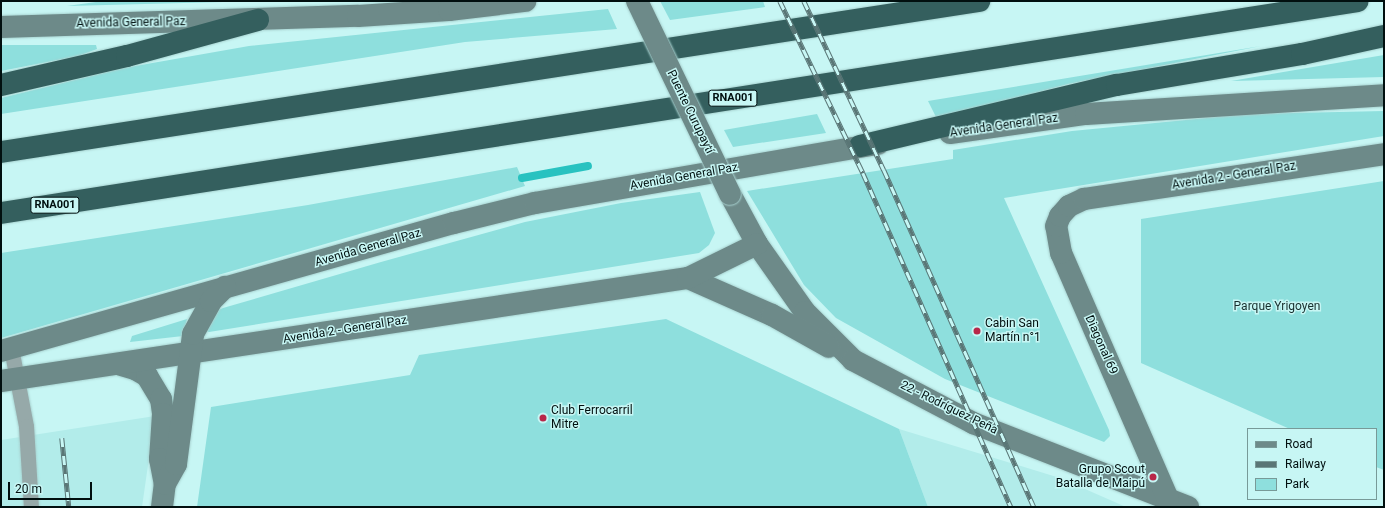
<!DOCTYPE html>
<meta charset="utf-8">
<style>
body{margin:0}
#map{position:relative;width:1385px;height:508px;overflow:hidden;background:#c7f6f4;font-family:Roboto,sans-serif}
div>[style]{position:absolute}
.built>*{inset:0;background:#b2ecea}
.green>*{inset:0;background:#8edfdd}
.stream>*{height:8px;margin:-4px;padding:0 4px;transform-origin:4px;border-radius:4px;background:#28c2c0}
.roads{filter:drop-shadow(0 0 1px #a7d1cf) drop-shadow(0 0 1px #a7d1cf)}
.lane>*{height:15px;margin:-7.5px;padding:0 7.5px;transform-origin:7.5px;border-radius:7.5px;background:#96a9a9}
.secondary>*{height:22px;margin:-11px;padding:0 11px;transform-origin:11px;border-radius:11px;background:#6d8a89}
.highway>*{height:22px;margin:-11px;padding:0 11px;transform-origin:11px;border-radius:11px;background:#345f5e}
.rail>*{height:4.5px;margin-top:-2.25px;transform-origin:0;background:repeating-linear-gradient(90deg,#c7f6f4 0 9px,#5a7676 0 18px);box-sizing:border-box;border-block:1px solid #5a7676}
.bridges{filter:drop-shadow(0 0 1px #a7d1cf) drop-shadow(0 0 1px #a7d1cf)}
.secondary-bridge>*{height:22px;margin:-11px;padding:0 11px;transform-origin:11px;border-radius:11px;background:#6d8a89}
.dots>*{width:11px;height:11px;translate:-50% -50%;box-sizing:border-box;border:2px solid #c7f6f4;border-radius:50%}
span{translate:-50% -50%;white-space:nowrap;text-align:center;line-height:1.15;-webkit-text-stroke:3px #c7f6f4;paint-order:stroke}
.shield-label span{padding:1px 3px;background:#c7f6f4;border:1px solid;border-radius:3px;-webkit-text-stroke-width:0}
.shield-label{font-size:11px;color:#010f0f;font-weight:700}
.street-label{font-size:12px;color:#010f0f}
.park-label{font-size:12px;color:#172f2e}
.poi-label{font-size:12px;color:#010f0f}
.left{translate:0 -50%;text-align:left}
.right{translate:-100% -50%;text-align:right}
.frame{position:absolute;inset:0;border:2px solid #010f0f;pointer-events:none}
.legend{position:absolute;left:1247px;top:428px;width:130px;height:72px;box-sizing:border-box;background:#c7f6f4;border:1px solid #789a98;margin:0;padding:5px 7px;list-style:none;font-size:12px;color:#010f0f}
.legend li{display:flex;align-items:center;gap:8px;height:20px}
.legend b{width:20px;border:1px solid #789a98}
.scale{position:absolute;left:8px;top:482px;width:84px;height:18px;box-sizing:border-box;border:2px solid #010f0f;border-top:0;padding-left:5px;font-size:12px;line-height:14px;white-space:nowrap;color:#010f0f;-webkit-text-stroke:3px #c7f6f4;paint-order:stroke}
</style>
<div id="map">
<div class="built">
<i style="clip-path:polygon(155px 416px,142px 507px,1px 507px,1px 440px)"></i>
<i style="clip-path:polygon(899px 429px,1060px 478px,1126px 507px,928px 507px)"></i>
</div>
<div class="green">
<i style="clip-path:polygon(103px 1px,223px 1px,223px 2px,67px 6px)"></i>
<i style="clip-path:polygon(660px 1px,763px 1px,765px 7px,670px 20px)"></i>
<i style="clip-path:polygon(608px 9px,617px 29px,465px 42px,1px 114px,1px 98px,124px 68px,249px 46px)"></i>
<i style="clip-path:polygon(1px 45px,96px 45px,97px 49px,78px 56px,1px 71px)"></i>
<i style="clip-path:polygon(1261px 46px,1068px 84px,937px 119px,928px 101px)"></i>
<i style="clip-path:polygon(1384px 55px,1384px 77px,1231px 81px)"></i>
<i style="clip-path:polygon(1384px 111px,1384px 136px,1004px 198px,1109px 430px,1110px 436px,1104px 442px,945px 379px,836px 318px,804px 285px,747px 191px,953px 159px,953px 150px,1072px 131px,1248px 114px)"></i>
<i style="clip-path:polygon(817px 114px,826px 133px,733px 147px,724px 130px)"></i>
<i style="clip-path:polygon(517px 167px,525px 186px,1px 338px,1px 253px,308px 205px)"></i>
<i style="clip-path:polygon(1384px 181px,1384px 470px,1376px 467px,1376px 429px,1290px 429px,1141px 363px,1141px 219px)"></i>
<i style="clip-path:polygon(700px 192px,715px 233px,709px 245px,699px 253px,209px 332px,205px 331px,216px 311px,223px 308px,381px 262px,525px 222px,621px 203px)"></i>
<i style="clip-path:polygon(187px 319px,183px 336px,130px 342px,132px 336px)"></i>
<i style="clip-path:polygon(666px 319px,899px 429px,928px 507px,197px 507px,211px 407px,410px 375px,419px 355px)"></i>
</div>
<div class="stream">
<i style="left:522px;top:178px;width:67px;rotate:-10.3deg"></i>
</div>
<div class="roads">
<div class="lane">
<i style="left:11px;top:348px;width:79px;rotate:79.1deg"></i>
<i style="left:26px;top:426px;width:81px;rotate:86.5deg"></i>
</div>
<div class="secondary">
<i style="left:1px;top:27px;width:357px;rotate:-1.8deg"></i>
<i style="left:358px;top:16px;width:91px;rotate:-3.8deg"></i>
<i style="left:449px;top:10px;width:77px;rotate:-6.8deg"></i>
<i style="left:950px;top:133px;width:137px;rotate:-8deg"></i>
<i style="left:1086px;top:114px;width:299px;rotate:-3.6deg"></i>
<i style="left:730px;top:194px;width:57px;rotate:61.6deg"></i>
<i style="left:757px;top:244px;width:83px;rotate:54.8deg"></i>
<i style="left:805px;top:312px;width:68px;rotate:45deg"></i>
<i style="left:853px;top:360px;width:136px;rotate:27.7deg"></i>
<i style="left:973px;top:423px;width:231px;rotate:21.3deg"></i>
<i style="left:688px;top:278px;width:92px;rotate:23.8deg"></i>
<i style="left:772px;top:315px;width:65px;rotate:29.3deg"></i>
<i style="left:1px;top:351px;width:471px;rotate:-15.8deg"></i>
<i style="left:454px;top:223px;width:83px;rotate:-13.9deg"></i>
<i style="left:535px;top:203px;width:348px;rotate:-9.8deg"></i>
<i style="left:121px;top:365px;width:15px;rotate:16deg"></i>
<i style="left:135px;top:369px;width:14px;rotate:30deg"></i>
<i style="left:147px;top:376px;width:27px;rotate:59deg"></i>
<i style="left:161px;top:399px;width:15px;rotate:82deg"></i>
<i style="left:163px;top:414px;width:45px;rotate:93.8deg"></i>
<i style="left:160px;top:459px;width:25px;rotate:79deg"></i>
<i style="left:1px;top:381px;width:695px;rotate:-8.53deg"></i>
<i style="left:688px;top:278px;width:77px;rotate:-26.2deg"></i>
<i style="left:1168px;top:499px;width:268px;rotate:-113.5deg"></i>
<i style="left:1061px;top:253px;width:27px;rotate:-100deg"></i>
<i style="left:1056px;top:226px;width:11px;rotate:-68deg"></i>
<i style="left:1060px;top:216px;width:13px;rotate:-48deg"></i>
<i style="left:1069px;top:206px;width:17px;rotate:-25deg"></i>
<i style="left:1084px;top:199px;width:303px;rotate:-8.5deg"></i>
<i style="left:162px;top:507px;width:23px;rotate:-83deg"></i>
<i style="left:165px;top:484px;width:23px;rotate:-61deg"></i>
<i style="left:176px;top:464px;width:131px;rotate:-82.5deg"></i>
<i style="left:193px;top:334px;width:38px;rotate:-61deg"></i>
<i style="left:211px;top:301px;width:20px;rotate:-45deg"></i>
</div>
<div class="highway">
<i style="left:1px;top:85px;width:129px;rotate:-13deg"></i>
<i style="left:127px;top:56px;width:136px;rotate:-15.4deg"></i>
<i style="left:860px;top:146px;width:264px;rotate:-13.4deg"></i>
<i style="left:1117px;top:85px;width:188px;rotate:-9.5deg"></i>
<i style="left:1302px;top:54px;width:84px;rotate:-12.4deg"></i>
<i style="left:1px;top:152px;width:990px;rotate:-8.78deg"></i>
<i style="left:1px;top:213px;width:1373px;rotate:-8.88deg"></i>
</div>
</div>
<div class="rail">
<i style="left:780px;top:1px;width:191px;rotate:64.2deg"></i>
<i style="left:863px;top:173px;width:365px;rotate:66.1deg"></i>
<i style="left:804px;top:1px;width:187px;rotate:64.7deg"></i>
<i style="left:884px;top:170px;width:369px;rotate:66deg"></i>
<i style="left:62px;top:438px;width:69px;rotate:84.2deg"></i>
</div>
<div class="bridges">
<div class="secondary-bridge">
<i style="left:637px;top:1px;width:214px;rotate:64.3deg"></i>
</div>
</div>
<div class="dots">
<i style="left:977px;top:331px;background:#b82749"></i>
<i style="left:543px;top:418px;background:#b82749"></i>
<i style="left:1153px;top:477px;background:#b82749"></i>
</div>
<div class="shield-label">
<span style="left:733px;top:98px">RNA001</span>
<span style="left:55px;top:205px">RNA001</span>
</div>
<div class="street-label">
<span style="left:131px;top:23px;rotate:-1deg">Avenida General Paz</span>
<span style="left:690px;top:112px;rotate:64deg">Puente Curupaytí</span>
<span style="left:1004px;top:126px;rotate:-8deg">Avenida General Paz</span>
<span style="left:1234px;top:176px;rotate:-9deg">Avenida 2 - General Paz</span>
<span style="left:684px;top:177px;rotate:-10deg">Avenida General Paz</span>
<span style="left:368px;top:248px;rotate:-16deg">Avenida General Paz</span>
<span style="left:345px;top:330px;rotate:-9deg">Avenida 2 - General Paz</span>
<span style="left:1101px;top:345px;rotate:66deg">Diagonal 69</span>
<span style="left:949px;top:408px;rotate:26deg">22 - Rodríguez Peña</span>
</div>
<div class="park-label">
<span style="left:1277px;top:307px">Parque Yrigoyen</span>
</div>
<div class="poi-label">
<span class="left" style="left:985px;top:331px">Cabin San<br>Martín n°1</span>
<span class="left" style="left:551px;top:418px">Club Ferrocarril<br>Mitre</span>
<span class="right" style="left:1145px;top:477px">Grupo Scout<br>Batalla de Maipú</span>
</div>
<div class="frame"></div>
<ul class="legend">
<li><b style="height:5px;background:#6d8a89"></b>Road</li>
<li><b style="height:5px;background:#5a7676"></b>Railway</li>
<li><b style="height:11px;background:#8edfdd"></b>Park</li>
</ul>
<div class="scale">20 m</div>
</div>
